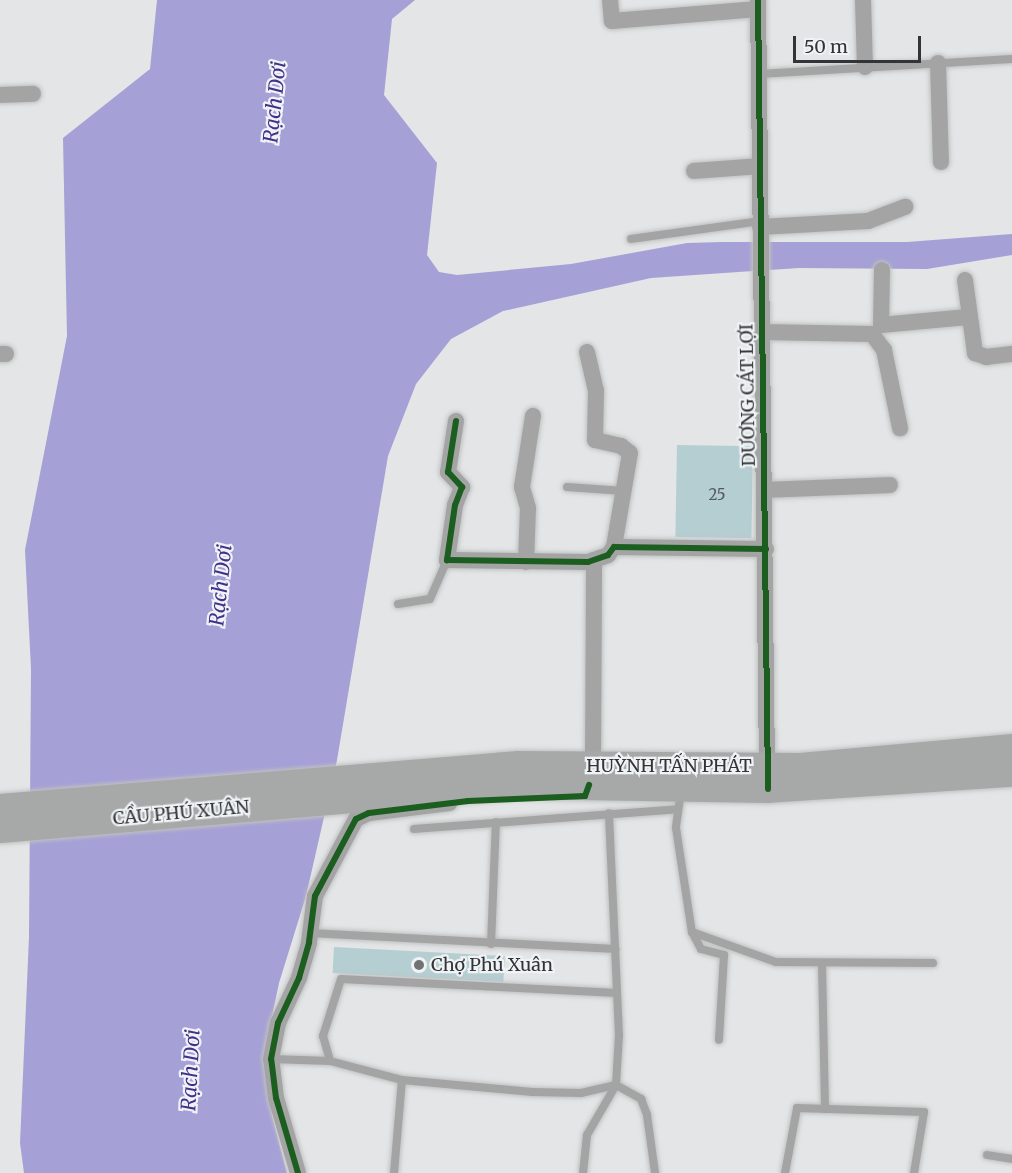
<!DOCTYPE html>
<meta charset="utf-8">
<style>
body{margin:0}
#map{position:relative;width:1012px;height:1173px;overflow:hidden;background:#e3e5e6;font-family:Merriweather,serif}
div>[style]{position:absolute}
.water>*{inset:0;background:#a5a0d6}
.building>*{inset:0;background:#b5ced2;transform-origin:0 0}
.roads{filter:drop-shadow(0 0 2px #c0c2c2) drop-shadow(0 0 2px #c0c2c2)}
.service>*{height:8px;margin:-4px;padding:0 4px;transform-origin:4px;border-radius:4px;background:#a4a4a5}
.minor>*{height:16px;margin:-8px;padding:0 8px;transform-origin:8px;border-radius:8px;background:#a4a4a5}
.primary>*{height:27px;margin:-13.5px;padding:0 13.5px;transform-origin:13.5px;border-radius:13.5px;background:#a7a9a9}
.cycleway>*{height:6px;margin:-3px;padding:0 3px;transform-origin:3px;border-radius:3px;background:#1b5e20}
.dots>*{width:16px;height:16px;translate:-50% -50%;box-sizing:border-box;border:3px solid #eff3f5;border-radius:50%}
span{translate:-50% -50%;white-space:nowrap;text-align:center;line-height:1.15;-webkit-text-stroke:4.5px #eff3f5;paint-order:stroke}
.number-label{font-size:15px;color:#535a5c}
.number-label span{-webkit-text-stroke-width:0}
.street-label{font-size:18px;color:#323435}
.poi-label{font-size:18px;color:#323435}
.left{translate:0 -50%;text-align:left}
.water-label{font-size:20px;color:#42308a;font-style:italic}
.scale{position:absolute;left:793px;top:36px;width:128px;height:27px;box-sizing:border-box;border:3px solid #323435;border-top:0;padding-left:8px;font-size:18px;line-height:21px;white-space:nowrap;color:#323435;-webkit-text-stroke:4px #eff3f5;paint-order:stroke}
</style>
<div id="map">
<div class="water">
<i style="clip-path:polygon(157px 0,415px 0,392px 19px,384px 95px,437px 163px,427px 255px,439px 272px,457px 275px,571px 264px,687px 243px,722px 242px,907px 242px,1012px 234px,1012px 255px,927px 269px,799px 268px,651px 278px,503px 311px,451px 339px,416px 384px,388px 456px,337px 760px,306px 896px,279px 983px,265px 1050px,272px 1116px,287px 1173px,24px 1173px,20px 1143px,29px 937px,31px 669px,25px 550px,67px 336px,63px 138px,150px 69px)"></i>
</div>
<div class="building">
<i style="left:677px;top:445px;width:76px;height:92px;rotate:1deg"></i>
<i style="left:334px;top:947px;width:171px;height:26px;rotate:3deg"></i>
</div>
<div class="roads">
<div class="service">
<i style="left:759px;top:74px;width:253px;rotate:-3.4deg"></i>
<i style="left:631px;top:239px;width:131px;rotate:-7.9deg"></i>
<i style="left:567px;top:487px;width:57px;rotate:4deg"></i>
<i style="left:398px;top:604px;width:32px;rotate:-9deg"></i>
<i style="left:430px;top:599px;width:43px;rotate:-66.4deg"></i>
<i style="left:681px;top:791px;width:37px;rotate:98deg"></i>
<i style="left:676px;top:828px;width:105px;rotate:81.3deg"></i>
<i style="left:692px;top:932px;width:19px;rotate:62deg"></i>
<i style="left:701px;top:949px;width:24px;rotate:15deg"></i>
<i style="left:724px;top:955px;width:85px;rotate:93.4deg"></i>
<i style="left:414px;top:829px;width:264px;rotate:-4.3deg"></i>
<i style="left:692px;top:932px;width:89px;rotate:19.7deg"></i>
<i style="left:776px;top:962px;width:157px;rotate:0.4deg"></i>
<i style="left:310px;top:933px;width:306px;rotate:3deg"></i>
<i style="left:491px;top:944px;width:122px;rotate:-87.7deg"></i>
<i style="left:822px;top:964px;width:145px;rotate:88.8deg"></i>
<i style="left:617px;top:993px;width:276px;rotate:-177.1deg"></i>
<i style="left:341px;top:979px;width:60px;rotate:107.5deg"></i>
<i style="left:323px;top:1036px;width:26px;rotate:74deg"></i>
<i style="left:330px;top:1061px;width:74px;rotate:14.8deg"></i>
<i style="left:402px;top:1080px;width:131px;rotate:5.3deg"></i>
<i style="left:532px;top:1092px;width:49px;rotate:1.2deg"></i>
<i style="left:581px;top:1093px;width:36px;rotate:-13deg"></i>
<i style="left:616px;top:1085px;width:29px;rotate:29deg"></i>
<i style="left:641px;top:1099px;width:17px;rotate:69deg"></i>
<i style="left:647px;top:1115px;width:59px;rotate:82.1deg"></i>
<i style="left:271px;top:1059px;width:59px;rotate:1.9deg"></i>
<i style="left:987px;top:1155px;width:25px;rotate:9deg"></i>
<i style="left:394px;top:1173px;width:93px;rotate:-85.1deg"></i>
<i style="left:583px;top:1173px;width:38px;rotate:-84deg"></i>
<i style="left:587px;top:1135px;width:58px;rotate:-59.9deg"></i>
<i style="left:616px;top:1085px;width:50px;rotate:-86.6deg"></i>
<i style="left:619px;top:1035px;width:222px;rotate:-92.6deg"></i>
<i style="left:785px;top:1173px;width:66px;rotate:-79.5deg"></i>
<i style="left:797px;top:1108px;width:127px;rotate:1.8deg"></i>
<i style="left:924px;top:1112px;width:62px;rotate:99.3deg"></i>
</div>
<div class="minor">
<i style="left:610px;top:0;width:21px;rotate:85deg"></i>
<i style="left:612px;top:21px;width:146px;rotate:-4.7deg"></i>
<i style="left:758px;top:0;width:773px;rotate:89.33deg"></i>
<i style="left:863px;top:0;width:67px;rotate:88.3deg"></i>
<i style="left:938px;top:63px;width:99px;rotate:88.3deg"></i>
<i style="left:0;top:95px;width:33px;rotate:-2deg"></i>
<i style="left:694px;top:171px;width:66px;rotate:-4.3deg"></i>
<i style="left:760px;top:227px;width:108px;rotate:-3.2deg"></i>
<i style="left:868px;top:221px;width:40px;rotate:-21deg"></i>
<i style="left:882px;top:270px;width:55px;rotate:91deg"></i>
<i style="left:881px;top:325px;width:87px;rotate:-5.3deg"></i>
<i style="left:965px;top:280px;width:74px;rotate:82.2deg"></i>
<i style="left:975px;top:353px;width:12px;rotate:20deg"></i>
<i style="left:986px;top:357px;width:26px;rotate:-7deg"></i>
<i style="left:761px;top:332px;width:111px;rotate:1deg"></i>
<i style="left:872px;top:334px;width:20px;rotate:53deg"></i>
<i style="left:884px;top:350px;width:80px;rotate:78.4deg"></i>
<i style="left:587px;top:352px;width:39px;rotate:77deg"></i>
<i style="left:596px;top:390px;width:50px;rotate:91.1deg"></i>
<i style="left:595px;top:440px;width:27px;rotate:13deg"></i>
<i style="left:621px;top:446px;width:11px;rotate:38deg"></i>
<i style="left:630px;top:453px;width:95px;rotate:99.7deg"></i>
<i style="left:0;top:354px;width:6px"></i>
<i style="left:456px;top:421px;width:52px;rotate:98.9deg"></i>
<i style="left:448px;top:472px;width:21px;rotate:47deg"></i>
<i style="left:462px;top:487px;width:19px;rotate:111deg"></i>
<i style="left:455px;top:505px;width:56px;rotate:98.3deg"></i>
<i style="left:447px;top:560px;width:141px;rotate:0.8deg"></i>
<i style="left:588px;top:562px;width:21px;rotate:-19deg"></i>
<i style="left:608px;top:555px;width:10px;rotate:-53deg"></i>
<i style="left:614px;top:547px;width:152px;rotate:0.8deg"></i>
<i style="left:765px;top:490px;width:125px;rotate:-2.3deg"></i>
<i style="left:526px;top:562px;width:54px;rotate:-87.9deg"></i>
<i style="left:528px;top:508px;width:22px;rotate:-106deg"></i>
<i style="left:522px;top:487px;width:72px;rotate:-81.2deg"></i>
<i style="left:593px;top:766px;width:206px;rotate:-89.7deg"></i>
<i style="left:298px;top:1173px;width:78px;rotate:-106.3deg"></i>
<i style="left:276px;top:1098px;width:39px;rotate:-97deg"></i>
<i style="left:271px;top:1059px;width:37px;rotate:-79deg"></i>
<i style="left:278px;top:1023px;width:50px;rotate:-65deg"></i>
<i style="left:299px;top:978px;width:37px;rotate:-74deg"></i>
<i style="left:309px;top:942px;width:46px;rotate:-82.6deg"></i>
<i style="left:315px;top:896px;width:87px;rotate:-62deg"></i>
<i style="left:356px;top:819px;width:14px;rotate:-25deg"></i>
<i style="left:369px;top:813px;width:81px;rotate:-7.1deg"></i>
</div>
<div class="primary">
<i style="left:0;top:807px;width:520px;rotate:-4.75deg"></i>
<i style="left:518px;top:764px;width:282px;rotate:0.4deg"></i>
<i style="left:800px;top:766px;width:213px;rotate:-5.1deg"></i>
<i style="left:0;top:829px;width:518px;rotate:-4.87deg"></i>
<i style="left:516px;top:785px;width:252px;rotate:0.9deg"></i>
<i style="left:768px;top:789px;width:245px;rotate:-3.8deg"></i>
</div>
</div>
<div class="cycleway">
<i style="left:758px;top:0;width:789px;rotate:89.27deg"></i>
<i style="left:456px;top:421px;width:52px;rotate:98.9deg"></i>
<i style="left:448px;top:472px;width:21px;rotate:47deg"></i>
<i style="left:462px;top:487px;width:19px;rotate:111deg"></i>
<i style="left:455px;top:505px;width:56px;rotate:98.3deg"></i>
<i style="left:447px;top:560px;width:141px;rotate:0.8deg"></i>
<i style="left:588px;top:562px;width:21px;rotate:-19deg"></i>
<i style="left:608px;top:555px;width:10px;rotate:-53deg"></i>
<i style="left:614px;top:547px;width:152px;rotate:0.8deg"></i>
<i style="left:298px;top:1173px;width:78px;rotate:-106.3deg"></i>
<i style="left:276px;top:1098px;width:39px;rotate:-97deg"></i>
<i style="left:271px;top:1059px;width:37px;rotate:-79deg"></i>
<i style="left:278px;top:1023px;width:50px;rotate:-65deg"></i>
<i style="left:299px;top:978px;width:37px;rotate:-74deg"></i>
<i style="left:309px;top:942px;width:46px;rotate:-82.6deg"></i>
<i style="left:315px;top:896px;width:87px;rotate:-62deg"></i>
<i style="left:356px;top:819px;width:14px;rotate:-25deg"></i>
<i style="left:369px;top:813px;width:100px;rotate:-6.9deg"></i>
<i style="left:468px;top:801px;width:117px;rotate:-2.4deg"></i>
<i style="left:585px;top:796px;width:12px;rotate:-70deg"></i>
</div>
<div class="dots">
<i style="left:419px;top:965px;background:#707273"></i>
</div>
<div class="number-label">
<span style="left:717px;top:495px">25</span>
</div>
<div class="street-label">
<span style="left:748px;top:395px;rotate:-91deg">DƯƠNG CÁT LỢI</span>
<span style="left:669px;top:766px">HUỲNH TẤN PHÁT</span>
<span style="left:181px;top:813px;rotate:-5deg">CẦU PHÚ XUÂN</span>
</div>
<div class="poi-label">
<span class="left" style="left:431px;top:965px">Chợ Phú Xuân</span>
</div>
<div class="water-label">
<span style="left:274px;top:102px;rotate:-84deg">Rạch Dơi</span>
<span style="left:220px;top:585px;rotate:-84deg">Rạch Dơi</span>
<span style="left:190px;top:1070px;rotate:-87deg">Rạch Dơi</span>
</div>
<div class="scale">50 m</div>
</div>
